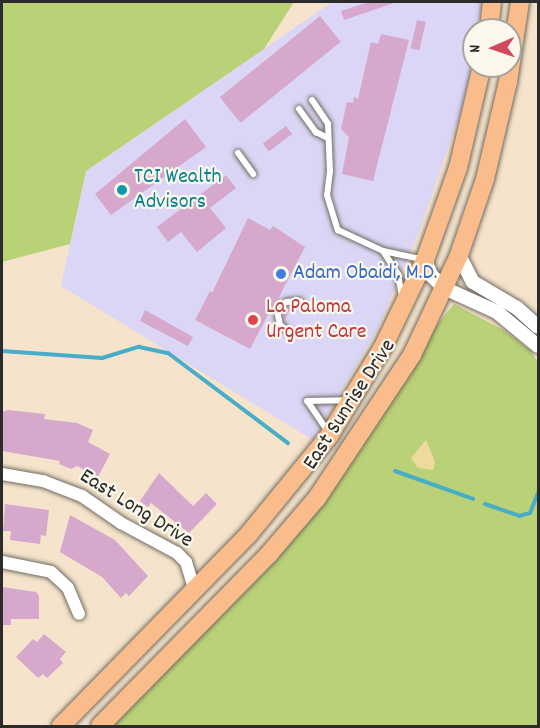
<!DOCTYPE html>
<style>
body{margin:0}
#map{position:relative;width:540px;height:728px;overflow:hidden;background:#f5e4cb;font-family:Dekko,sans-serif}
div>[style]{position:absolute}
.built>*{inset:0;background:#dcd6f6}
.green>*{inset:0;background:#bad277}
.sand>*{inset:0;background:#eeda9e}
.stream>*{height:4px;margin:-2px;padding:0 2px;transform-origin:2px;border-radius:2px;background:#48aec7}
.building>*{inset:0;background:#d5a8cc;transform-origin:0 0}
.roads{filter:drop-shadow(0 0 2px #726c63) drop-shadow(0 0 2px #726c63)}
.service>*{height:6px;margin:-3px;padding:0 3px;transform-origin:3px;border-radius:3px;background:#fff}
.minor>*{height:12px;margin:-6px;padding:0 6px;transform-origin:6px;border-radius:6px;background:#fff}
.tertiary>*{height:14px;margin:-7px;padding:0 7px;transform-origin:7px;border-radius:7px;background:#fff}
.primary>*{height:18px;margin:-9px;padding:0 9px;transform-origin:9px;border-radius:9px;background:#f9bc8a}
.dots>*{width:16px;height:16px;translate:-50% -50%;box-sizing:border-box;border:3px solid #fbf7ec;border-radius:50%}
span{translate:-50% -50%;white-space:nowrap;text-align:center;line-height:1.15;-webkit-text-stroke:4.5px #fbf7ec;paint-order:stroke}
.culture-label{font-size:22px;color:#0d838f}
.left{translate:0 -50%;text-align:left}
.shop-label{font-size:22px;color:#366cbe}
.health-label{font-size:22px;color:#be3a42}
.street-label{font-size:22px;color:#2b2b2b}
.frame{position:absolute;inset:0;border:3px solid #2b2b2b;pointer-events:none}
.north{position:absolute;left:462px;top:18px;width:60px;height:60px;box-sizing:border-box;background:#fbf7ec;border:2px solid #a8a59f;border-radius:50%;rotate:268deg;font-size:16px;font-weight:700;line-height:24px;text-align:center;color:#2b2b2b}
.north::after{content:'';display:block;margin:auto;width:21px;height:27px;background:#d1495b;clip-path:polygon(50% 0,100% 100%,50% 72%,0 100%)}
</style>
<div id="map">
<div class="built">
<i style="clip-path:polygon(332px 2px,482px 2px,465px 99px,418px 235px,377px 330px,313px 440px,61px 286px,86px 171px)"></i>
</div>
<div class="green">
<i style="clip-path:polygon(2px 2px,294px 2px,264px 49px,86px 171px,70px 244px,2px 262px)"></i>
<i style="clip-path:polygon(454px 304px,505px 331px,530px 350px,538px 362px,538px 726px,100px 726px,269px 554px,412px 355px)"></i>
</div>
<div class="sand">
<i style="clip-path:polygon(426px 440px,435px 462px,433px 470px,418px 468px,411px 458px)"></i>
</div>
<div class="stream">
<i style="left:2px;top:351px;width:100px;rotate:4deg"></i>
<i style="left:102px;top:358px;width:39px;rotate:-17deg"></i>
<i style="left:139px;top:347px;width:30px;rotate:12deg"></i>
<i style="left:168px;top:353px;width:150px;rotate:36.9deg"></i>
<i style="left:395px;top:471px;width:83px;rotate:19.7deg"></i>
<i style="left:485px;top:504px;width:36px;rotate:19deg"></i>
<i style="left:519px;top:516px;width:11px;rotate:-15deg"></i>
<i style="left:530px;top:513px;width:22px;rotate:-68deg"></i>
</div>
<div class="building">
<i style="clip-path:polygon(369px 2px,394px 3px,344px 20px,341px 11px)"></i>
<i style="left:320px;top:16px;width:33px;height:129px;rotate:51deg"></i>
<i style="left:417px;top:20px;width:9px;height:29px;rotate:13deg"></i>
<i style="clip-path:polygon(381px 34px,409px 40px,373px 181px,342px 174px,349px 137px,341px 129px,347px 102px,353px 103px,354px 97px,358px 99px,371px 42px,378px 44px)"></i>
<i style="clip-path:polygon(185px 119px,206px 147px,111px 215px,95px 194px)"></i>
<i style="left:286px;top:126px;width:10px;height:29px;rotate:53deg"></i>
<i style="clip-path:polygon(226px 175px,236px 188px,210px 208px,226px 228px,197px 252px,181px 232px,168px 242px,157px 227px)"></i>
<i style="clip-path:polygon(248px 218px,270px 230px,273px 226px,305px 247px,279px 297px,283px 306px,291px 307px,285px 319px,280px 310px,270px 311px,250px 349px,195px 320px,210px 291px,212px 293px)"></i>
<i style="clip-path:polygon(145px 310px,193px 337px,188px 346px,140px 321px)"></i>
<i style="clip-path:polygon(8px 410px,45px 414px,44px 419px,77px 423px,93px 430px,88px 442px,110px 454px,98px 477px,77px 466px,71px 469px,59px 464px,60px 461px,2px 451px,2px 412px)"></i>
<i style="clip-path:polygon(159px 473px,193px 506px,206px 493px,217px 504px,189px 533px,151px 503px,148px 507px,140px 501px)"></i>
<i style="clip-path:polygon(5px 504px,49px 510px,46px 536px,41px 535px,40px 544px,10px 540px,11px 531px,3px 531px)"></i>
<i style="clip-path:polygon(70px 515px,115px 540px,148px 576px,129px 596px,126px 593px,121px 598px,102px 577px,60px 552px)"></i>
<i style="clip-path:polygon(2px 587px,36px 592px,39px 596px,39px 619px,11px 619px,11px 625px,2px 625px)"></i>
<i style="clip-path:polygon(44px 634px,66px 652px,60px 659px,63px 663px,47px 678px,43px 674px,38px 678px,16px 657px,33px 639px,37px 642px)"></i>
</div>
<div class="roads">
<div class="service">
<i style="left:312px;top:100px;width:29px;rotate:56deg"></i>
<i style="left:328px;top:124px;width:47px;rotate:87.6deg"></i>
<i style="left:330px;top:171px;width:24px;rotate:97deg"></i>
<i style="left:327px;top:195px;width:37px;rotate:73deg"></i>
<i style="left:338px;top:230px;width:50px;rotate:25deg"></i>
<i style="left:383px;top:251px;width:39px;rotate:12deg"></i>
<i style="left:299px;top:109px;width:29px;rotate:54deg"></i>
<i style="left:316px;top:132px;width:11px;rotate:27deg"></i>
<i style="left:238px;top:153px;width:26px;rotate:54deg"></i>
<i style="left:383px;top:251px;width:27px;rotate:57deg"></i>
<i style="left:398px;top:274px;width:23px;rotate:80deg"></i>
<i style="left:286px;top:302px;width:14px;rotate:-4deg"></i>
<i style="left:278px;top:315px;width:10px;rotate:79deg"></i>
<i style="left:280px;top:325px;width:10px;rotate:37deg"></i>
<i style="left:307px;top:401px;width:39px;rotate:-1deg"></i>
<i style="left:308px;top:402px;width:34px;rotate:56deg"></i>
</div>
<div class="minor">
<i style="left:2px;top:474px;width:42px;rotate:9.7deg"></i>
<i style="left:43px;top:481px;width:42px;rotate:21deg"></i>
<i style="left:82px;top:496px;width:47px;rotate:34.7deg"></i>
<i style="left:121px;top:523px;width:64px;rotate:28.2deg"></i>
<i style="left:177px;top:553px;width:13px;rotate:45deg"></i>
<i style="left:186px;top:562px;width:30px;rotate:73deg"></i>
<i style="left:2px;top:562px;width:50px;rotate:11.5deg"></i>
<i style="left:51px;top:572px;width:23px;rotate:43deg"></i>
<i style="left:68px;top:588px;width:28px;rotate:67deg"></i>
</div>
<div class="tertiary">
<i style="left:459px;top:255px;width:30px;rotate:63deg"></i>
<i style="left:473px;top:282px;width:51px;rotate:30.6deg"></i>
<i style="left:517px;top:308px;width:28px;rotate:42deg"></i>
<i style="left:425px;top:260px;width:16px;rotate:68deg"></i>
<i style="left:431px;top:275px;width:18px;rotate:45deg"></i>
<i style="left:444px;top:288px;width:58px;rotate:24.4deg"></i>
<i style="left:497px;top:312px;width:53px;rotate:39.7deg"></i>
</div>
<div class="primary">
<i style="left:489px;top:30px;width:28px;rotate:-84deg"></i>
<i style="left:61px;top:726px;width:267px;rotate:-45.6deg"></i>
<i style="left:248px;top:535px;width:128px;rotate:-50.7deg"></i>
<i style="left:329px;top:436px;width:104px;rotate:-58.8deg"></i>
<i style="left:383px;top:347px;width:97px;rotate:-64.2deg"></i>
<i style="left:425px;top:260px;width:98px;rotate:-70.3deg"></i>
<i style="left:458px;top:168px;width:105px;rotate:-76.8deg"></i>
<i style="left:100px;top:726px;width:241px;rotate:-45.5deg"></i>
<i style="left:269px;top:554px;width:74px;rotate:-49.4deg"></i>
<i style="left:317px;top:498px;width:172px;rotate:-56.4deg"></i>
<i style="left:412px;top:355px;width:110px;rotate:-64.8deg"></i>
<i style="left:459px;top:255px;width:80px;rotate:-71.1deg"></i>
<i style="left:485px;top:179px;width:100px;rotate:-76.7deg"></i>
<i style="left:508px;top:82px;width:81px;rotate:-81.5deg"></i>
</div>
</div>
<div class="dots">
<i style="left:122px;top:190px;background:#0f9aa8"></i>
<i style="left:281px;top:274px;background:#3f7fe0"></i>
<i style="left:253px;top:320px;background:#e0444e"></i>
</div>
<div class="culture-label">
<span class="left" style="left:134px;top:190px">TCI Wealth<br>Advisors</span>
</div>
<div class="shop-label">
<span class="left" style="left:293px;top:274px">Adam Obaidi, M.D.</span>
</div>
<div class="health-label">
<span class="left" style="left:266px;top:320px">La Paloma<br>Urgent Care</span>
</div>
<div class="street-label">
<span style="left:350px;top:405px;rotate:-57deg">East Sunrise Drive</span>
<span style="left:136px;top:509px;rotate:32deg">East Long Drive</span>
</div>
<div class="frame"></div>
<div class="north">N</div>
</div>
